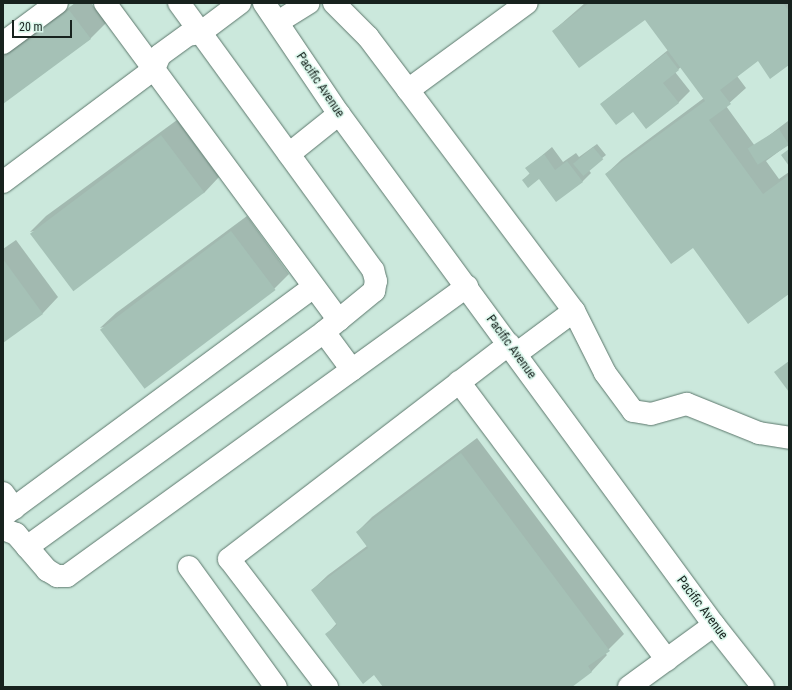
<!DOCTYPE html>
<style>
body{margin:0}
#map{position:relative;width:792px;height:690px;overflow:hidden;background:#cbe8dc;font-family:"Roboto Condensed",sans-serif}
div>[style]{position:absolute}
.shadow>*{inset:0;background:#0003}
.building>*{inset:0;background:#a5c1b6;transform-origin:0 0}
.roads{filter:drop-shadow(0 0 1px #5c776c) drop-shadow(0 0 1px #5c776c)}
.minor>*{height:22px;margin:-11px;padding:0 11px;transform-origin:11px;border-radius:11px;background:#fff}
span{translate:-50% -50%;white-space:nowrap;text-align:center;line-height:1.15;-webkit-text-stroke:3px #d8f6ea;paint-order:stroke}
.street-label{font-size:13px;color:#17221e}
.frame{position:absolute;inset:0;border:4px solid #17221e;pointer-events:none}
.scale{position:absolute;left:12px;top:20px;width:60px;height:18px;box-sizing:border-box;border:2px solid #17221e;border-top:0;padding-left:5px;font-size:12px;line-height:14px;white-space:nowrap;color:#17221e;-webkit-text-stroke:3px #d8f6ea;paint-order:stroke}
</style>
<div id="map">
<div class="shadow">
<i style="clip-path:polygon(75px 3px,91px 3px,106px 23px,90px 39px,3px 103px,3px 56px)"></i>
<i style="clip-path:polygon(585px 3px,789px 3px,789px 64px,758px 60px,737px 76px,746px 88px,726px 106px,755px 146px,788px 121px,789px 123px,789px 144px,766px 161px,779px 179px,789px 172px,789px 293px,693px 247px,606px 174px,622px 159px,704px 98px,681px 67px,675px 72px,690px 91px,678px 103px,633px 110px,601px 104px,668px 50px,645px 18px,553px 31px)"></i>
<i style="clip-path:polygon(177px 120px,219px 177px,204px 193px,30px 232px,46px 216px)"></i>
<i style="clip-path:polygon(597px 144px,606px 155px,588px 169px,591px 173px,583px 181px,556px 201px,540px 178px,523px 180px,530px 173px,527px 168px,552px 147px,563px 162px,576px 153px,579px 157px)"></i>
<i style="clip-path:polygon(247px 216px,289px 274px,274px 289px,100px 328px,116px 313px)"></i>
<i style="clip-path:polygon(16px 240px,58px 297px,43px 313px,3px 342px,3px 249px)"></i>
<i style="clip-path:polygon(477px 438px,624px 634px,605px 653px,607px 655px,592px 671px,570px 687px,384px 687px,374px 674px,327px 634px,337px 623px,312px 590px,328px 575px,367px 546px,357px 532px,372px 517px)"></i>
</div>
<div class="building">
<i style="clip-path:polygon(589px 3px,783px 3px,789px 11px,789px 65px,770px 79px,758px 61px,720px 90px,731px 104px,709px 120px,763px 194px,789px 175px,789px 294px,748px 324px,693px 248px,671px 264px,605px 174px,705px 101px,645px 20px,579px 68px,552px 31px)"></i>
<i style="clip-path:polygon(69px 10px,91px 39px,3px 104px,3px 59px)"></i>
<i style="clip-path:polygon(666px 53px,679px 70px,663px 83px,679px 103px,646px 129px,633px 112px,616px 125px,600px 104px)"></i>
<i style="left:779px;top:129px;width:19px;height:37px;rotate:58deg"></i>
<i style="left:161px;top:135px;width:72px;height:164px;rotate:53deg"></i>
<i style="left:593px;top:147px;width:16px;height:26px;rotate:50deg"></i>
<i style="clip-path:polygon(789px 149px,789px 166px,781px 155px)"></i>
<i style="clip-path:polygon(544px 154px,555px 170px,567px 161px,583px 182px,556px 202px,539px 179px,528px 188px,522px 180px,530px 174px,525px 168px)"></i>
<i style="left:231px;top:231px;width:74px;height:164px;rotate:53deg"></i>
<i style="clip-path:polygon(3px 259px,43px 314px,3px 343px)"></i>
<i style="clip-path:polygon(789px 361px,789px 392px,774px 372px)"></i>
<i style="clip-path:polygon(461px 453px,610px 651px,588px 666px,592px 672px,572px 687px,383px 687px,374px 675px,363px 684px,325px 634px,337px 625px,311px 590px,368px 548px,356px 532px)"></i>
</div>
<div class="roads">
<div class="minor">
<i style="left:105px;top:3px;width:394px;rotate:53.6deg"></i>
<i style="left:264px;top:3px;width:134px;rotate:56deg"></i>
<i style="left:339px;top:114px;width:634px;rotate:53.73deg"></i>
<i style="left:714px;top:625px;width:79px;rotate:51.7deg"></i>
<i style="left:334px;top:3px;width:48px;rotate:45deg"></i>
<i style="left:368px;top:37px;width:66px;rotate:53deg"></i>
<i style="left:408px;top:90px;width:147px;rotate:-36.2deg"></i>
<i style="left:278px;top:22px;width:36px;rotate:-32deg"></i>
<i style="left:3px;top:43px;width:67px;rotate:-36.5deg"></i>
<i style="left:408px;top:90px;width:276px;rotate:53.1deg"></i>
<i style="left:574px;top:311px;width:69px;rotate:63.4deg"></i>
<i style="left:605px;top:373px;width:47px;rotate:53.6deg"></i>
<i style="left:633px;top:411px;width:18px;rotate:9deg"></i>
<i style="left:651px;top:414px;width:37px;rotate:-16deg"></i>
<i style="left:687px;top:404px;width:78px;rotate:21.9deg"></i>
<i style="left:759px;top:433px;width:30px;rotate:9deg"></i>
<i style="left:289px;top:154px;width:64px;rotate:-38.7deg"></i>
<i style="left:3px;top:182px;width:189px;rotate:-36.8deg"></i>
<i style="left:154px;top:69px;width:15px;rotate:-67deg"></i>
<i style="left:160px;top:55px;width:34px;rotate:-36deg"></i>
<i style="left:188px;top:35px;width:12px;rotate:-9deg"></i>
<i style="left:200px;top:33px;width:50px;rotate:-36.9deg"></i>
<i style="left:324px;top:332px;width:47px;rotate:53.6deg"></i>
<i style="left:516px;top:354px;width:72px;rotate:-36.6deg"></i>
<i style="left:459px;top:382px;width:347px;rotate:53.2deg"></i>
<i style="left:3px;top:493px;width:19px;rotate:54deg"></i>
<i style="left:3px;top:516px;width:386px;rotate:-36.4deg"></i>
<i style="left:3px;top:529px;width:14px;rotate:21deg"></i>
<i style="left:16px;top:534px;width:48px;rotate:49.3deg"></i>
<i style="left:47px;top:570px;width:12px;rotate:31deg"></i>
<i style="left:57px;top:576px;width:10px"></i>
<i style="left:67px;top:576px;width:494px;rotate:-35.9deg"></i>
<i style="left:27px;top:547px;width:367px;rotate:-35.9deg"></i>
<i style="left:324px;top:332px;width:65px;rotate:-39.4deg"></i>
<i style="left:374px;top:291px;width:10px;rotate:-79deg"></i>
<i style="left:376px;top:281px;width:11px;rotate:-105deg"></i>
<i style="left:373px;top:270px;width:330px;rotate:-126deg"></i>
<i style="left:189px;top:567px;width:148px;rotate:54.1deg"></i>
<i style="left:327px;top:687px;width:161px;rotate:-127.4deg"></i>
<i style="left:229px;top:559px;width:353px;rotate:-37.5deg"></i>
<i style="left:629px;top:687px;width:105px;rotate:-36.1deg"></i>
</div>
</div>
<div class="street-label">
<span style="left:320px;top:85px;rotate:56deg">Pacific Avenue</span>
<span style="left:511px;top:347px;rotate:54deg">Pacific Avenue</span>
<span style="left:702px;top:608px;rotate:53deg">Pacific Avenue</span>
</div>
<div class="frame"></div>
<div class="scale">20 m</div>
</div>
